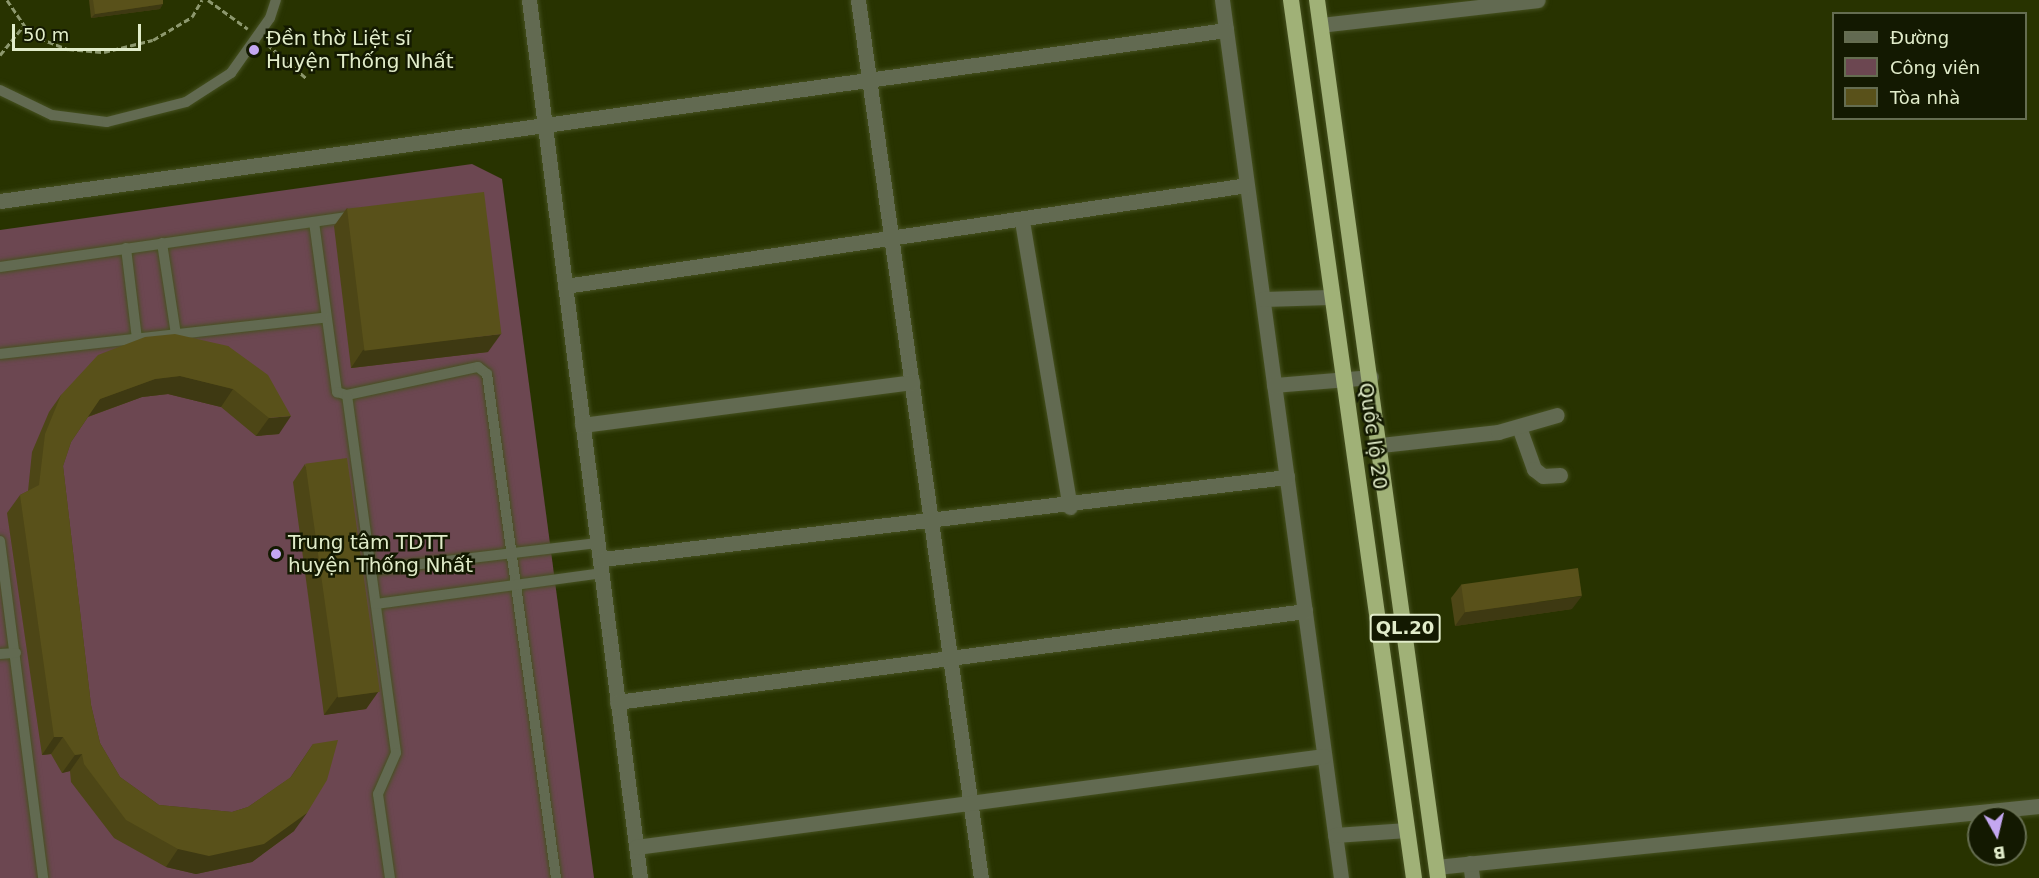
<!DOCTYPE html>
<meta charset="utf-8">
<style>
body{margin:0}
#map{position:relative;width:2039px;height:878px;overflow:hidden;background:#283300;font-family:"DejaVu Sans",sans-serif}
div>[style]{position:absolute}
.green>*{inset:0;background:#6c4751}
.path>*{height:3px;margin-top:-1.5px;transform-origin:0;background:repeating-linear-gradient(90deg,#8d986e 0 6px,transparent 0 9px)}
.roads{filter:drop-shadow(0 0 2px #465120) drop-shadow(0 0 2px #465120)}
.service>*{height:10px;margin:-5px;padding:0 5px;transform-origin:5px;border-radius:5px;background:#626a51}
.minor>*{height:15px;margin:-7.5px;padding:0 7.5px;transform-origin:7.5px;border-radius:7.5px;background:#626a51}
.tertiary>*{height:15px;margin:-7.5px;padding:0 7.5px;transform-origin:7.5px;border-radius:7.5px;background:#626a51}
.trunk>*{height:16px;margin:-8px;padding:0 8px;transform-origin:8px;border-radius:8px;background:#a0b177}
.wall>*{inset:0;background:#4d4616}
.shaded-wall>*{inset:0;background:#3e3912}
.building>*{inset:0;background:#59511a;transform-origin:0 0}
.dots>*{width:16px;height:16px;translate:-50% -50%;box-sizing:border-box;border:3px solid #131901;border-radius:50%}
span{translate:-50% -50%;white-space:nowrap;text-align:center;line-height:1.15;-webkit-text-stroke:5px #131901;paint-order:stroke}
.shield-label span{padding:2px 4px;background:#131901;border:2px solid;border-radius:4px;-webkit-text-stroke-width:0}
.shield-label{font-size:18px;color:#e1ecca;font-weight:700}
.poi-label{font-size:20px;color:#e1ecca}
.left{translate:0 -50%;text-align:left}
.street-label{font-size:20px;color:#e1ecca}
.legend{position:absolute;left:1832px;top:12px;width:195px;height:108px;box-sizing:border-box;background:#131901;border:2px solid #656d51;margin:0;padding:8px 10px;list-style:none;font-size:18px;color:#e1ecca}
.legend li{display:flex;align-items:center;gap:12px;height:30px}
.legend b{width:30px;border:2px solid #656d51}
.north{position:absolute;left:1967px;top:806px;width:60px;height:60px;box-sizing:border-box;background:#131901;border:2px solid #656d51;border-radius:50%;rotate:172deg;font-size:16px;font-weight:700;line-height:24px;text-align:center;color:#e1ecca}
.north::after{content:'';display:block;margin:auto;width:21px;height:27px;background:#c4a7f1;clip-path:polygon(50% 0,100% 100%,50% 72%,0 100%)}
.scale{position:absolute;left:12px;top:24px;width:129px;height:27px;box-sizing:border-box;border:3px solid #e1ecca;border-top:0;padding-left:8px;font-size:18px;line-height:21px;white-space:nowrap;color:#e1ecca;-webkit-text-stroke:4px #131901;paint-order:stroke}
</style>
<div id="map">
<div class="green">
<i style="clip-path:polygon(472px 164px,502px 179px,594px 878px,0 878px,0 230px)"></i>
</div>
<div class="path">
<i style="left:7px;top:0;width:42px;rotate:55.6deg"></i>
<i style="left:31px;top:35px;width:40px;rotate:21deg"></i>
<i style="left:68px;top:49px;width:36px;rotate:5deg"></i>
<i style="left:104px;top:52px;width:50px;rotate:-13.8deg"></i>
<i style="left:153px;top:40px;width:45px;rotate:-30.5deg"></i>
<i style="left:192px;top:17px;width:20px;rotate:-60deg"></i>
<i style="left:208px;top:0;width:49px;rotate:35.9deg"></i>
<i style="left:267px;top:44px;width:52px;rotate:41.1deg"></i>
<i style="left:0;top:55px;width:36px;rotate:-51deg"></i>
</div>
<div class="roads">
<div class="service">
<i style="left:0;top:90px;width:58px;rotate:25.7deg"></i>
<i style="left:52px;top:115px;width:55px;rotate:7.3deg"></i>
<i style="left:107px;top:122px;width:81px;rotate:-14.2deg"></i>
<i style="left:186px;top:102px;width:54px;rotate:-32.8deg"></i>
<i style="left:231px;top:73px;width:67px;rotate:-54.7deg"></i>
<i style="left:270px;top:18px;width:19px;rotate:-72deg"></i>
<i style="left:314px;top:222px;width:172px;rotate:82.3deg"></i>
<i style="left:337px;top:392px;width:10px;rotate:17deg"></i>
<i style="left:347px;top:395px;width:134px;rotate:-12.1deg"></i>
<i style="left:478px;top:367px;width:11px;rotate:38deg"></i>
<i style="left:487px;top:374px;width:509px;rotate:82.2deg"></i>
<i style="left:162px;top:243px;width:92px;rotate:81.3deg"></i>
<i style="left:126px;top:248px;width:92px;rotate:83.1deg"></i>
<i style="left:0;top:267px;width:358px;rotate:-8.2deg"></i>
<i style="left:0;top:354px;width:325px;rotate:-6.4deg"></i>
<i style="left:347px;top:395px;width:361px;rotate:82.2deg"></i>
<i style="left:396px;top:753px;width:45px;rotate:113.7deg"></i>
<i style="left:378px;top:794px;width:85px;rotate:81.9deg"></i>
<i style="left:0;top:541px;width:340px;rotate:82.7deg"></i>
<i style="left:371px;top:570px;width:228px;rotate:-6.8deg"></i>
<i style="left:376px;top:604px;width:227px;rotate:-7.8deg"></i>
<i style="left:0;top:654px;width:16px;rotate:-4deg"></i>
</div>
<div class="minor">
<i style="left:529px;top:0;width:885px;rotate:82.79deg"></i>
<i style="left:858px;top:0;width:887px;rotate:82.03deg"></i>
<i style="left:1222px;top:0;width:886px;rotate:82.28deg"></i>
<i style="left:1320px;top:25px;width:219px;rotate:-6.5deg"></i>
<i style="left:0;top:201px;width:1238px;rotate:-7.94deg"></i>
<i style="left:1022px;top:221px;width:290px;rotate:80.5deg"></i>
<i style="left:565px;top:286px;width:689px;rotate:-8.42deg"></i>
<i style="left:1263px;top:299px;width:67px;rotate:-1.7deg"></i>
<i style="left:1274px;top:385px;width:97px;rotate:-4.7deg"></i>
<i style="left:582px;top:425px;width:333px;rotate:-7.4deg"></i>
<i style="left:1519px;top:427px;width:45px;rotate:70.3deg"></i>
<i style="left:1534px;top:469px;width:11px;rotate:38deg"></i>
<i style="left:1543px;top:476px;width:17px;rotate:-3deg"></i>
<i style="left:1381px;top:445px;width:118px;rotate:-6.3deg"></i>
<i style="left:1498px;top:432px;width:61px;rotate:-16.1deg"></i>
<i style="left:603px;top:559px;width:689px;rotate:-6.84deg"></i>
<i style="left:617px;top:702px;width:694px;rotate:-7.53deg"></i>
<i style="left:1335px;top:835px;width:72px;rotate:-4deg"></i>
<i style="left:636px;top:847px;width:694px;rotate:-7.53deg"></i>
<i style="left:1470px;top:863px;width:15px;rotate:82deg"></i>
</div>
<div class="tertiary">
<i style="left:1436px;top:867px;width:606px;rotate:-5.78deg"></i>
</div>
<div class="trunk">
<i style="left:1291px;top:0;width:887px;rotate:82.03deg"></i>
<i style="left:1317px;top:0;width:886px;rotate:82.15deg"></i>
</div>
</div>
<div class="wall">
<i style="clip-path:polygon(89px 0,163px 0,160px 9px,91px 18px)"></i>
<i style="clip-path:polygon(347px 208px,488px 352px,351px 368px,334px 226px)"></i>
<i style="clip-path:polygon(228px 346px,279px 434px,256px 436px,221px 407px,168px 394px,142px 397px,88px 417px,71px 442px,63px 466px,91px 705px,100px 743px,120px 777px,159px 805px,232px 812px,248px 807px,290px 778px,313px 744px,294px 831px,252px 862px,196px 874px,166px 867px,114px 838px,71px 782px,70px 771px,62px 773px,51px 754px,42px 755px,7px 513px,20px 495px,28px 491px,32px 452px,49px 412px,61px 395px)"></i>
<i style="clip-path:polygon(305px 464px,378px 692px,366px 709px,324px 715px,293px 482px)"></i>
<i style="clip-path:polygon(1461px 585px,1572px 609px,1455px 626px,1451px 598px)"></i>
</div>
<div class="shaded-wall">
<i style="clip-path:polygon(163px 4px,160px 9px,91px 18px,95px 14px)"></i>
<i style="clip-path:polygon(501px 334px,488px 352px,351px 368px,363px 350px)"></i>
<i style="clip-path:polygon(180px 376px,233px 389px,221px 407px,168px 394px,142px 397px,87px 417px,100px 399px,155px 379px)"></i>
<i style="clip-path:polygon(291px 416px,279px 434px,256px 436px,269px 418px)"></i>
<i style="clip-path:polygon(1582px 596px,1572px 609px,1455px 626px,1465px 612px)"></i>
<i style="clip-path:polygon(378px 692px,366px 709px,324px 715px,337px 697px)"></i>
<i style="clip-path:polygon(54px 737px,63px 737px,51px 754px,42px 755px)"></i>
<i style="clip-path:polygon(82px 754px,70px 771px,62px 773px,75px 755px)"></i>
<i style="clip-path:polygon(307px 813px,294px 831px,252px 862px,196px 874px,166px 867px,178px 849px)"></i>
</div>
<div class="building">
<i style="clip-path:polygon(93px 0,163px 0,163px 4px,95px 14px)"></i>
<i style="left:484px;top:192px;width:143px;height:138px;rotate:83deg"></i>
<i style="clip-path:polygon(175px 334px,228px 346px,268px 375px,291px 416px,269px 418px,233px 389px,180px 376px,155px 379px,100px 399px,71px 442px,63px 466px,91px 705px,100px 743px,120px 777px,159px 805px,232px 812px,248px 807px,291px 777px,313px 744px,338px 740px,327px 780px,307px 813px,264px 844px,209px 856px,178px 849px,126px 820px,84px 764px,82px 754px,75px 755px,63px 737px,54px 737px,20px 495px,39px 485px,45px 434px,61px 395px,98px 355px,145px 337px)"></i>
<i style="left:347px;top:458px;width:236px;height:42px;rotate:82deg"></i>
<i style="left:1578px;top:568px;width:28px;height:118px;rotate:82deg"></i>
</div>
<div class="dots">
<i style="left:254px;top:50px;background:#c4a7f1"></i>
<i style="left:276px;top:554px;background:#c4a7f1"></i>
</div>
<div class="shield-label">
<span style="left:1405px;top:628px">QL.20</span>
</div>
<div class="poi-label">
<span class="left" style="left:266px;top:50px">Đền thờ Liệt sĩ<br>Huyện Thống Nhất</span>
<span class="left" style="left:288px;top:554px">Trung tâm TDTT<br>huyện Thống Nhất</span>
</div>
<div class="street-label">
<span style="left:1373px;top:436px;rotate:82deg">Quốc lộ 20</span>
</div>
<ul class="legend">
<li><b style="height:8px;background:#626a51"></b>Đường</li>
<li><b style="height:16px;background:#6c4751"></b>Công viên</li>
<li><b style="height:16px;background:#59511a"></b>Tòa nhà</li>
</ul>
<div class="north">B</div>
<div class="scale">50 m</div>
</div>
